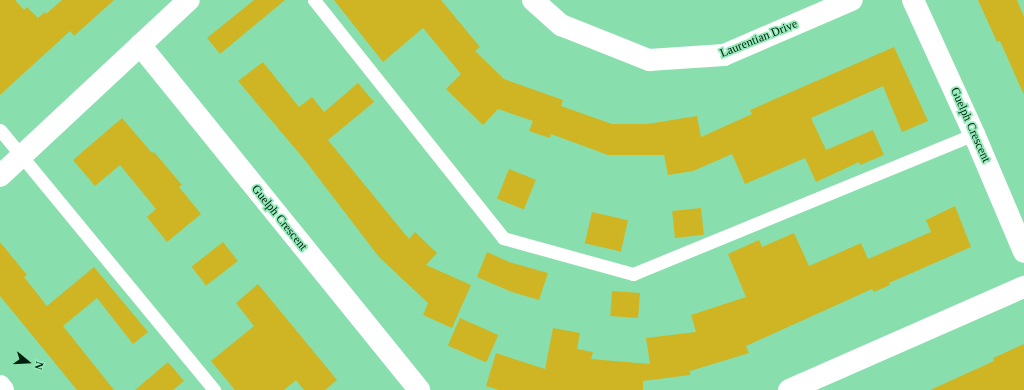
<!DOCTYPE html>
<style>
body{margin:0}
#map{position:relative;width:1024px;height:390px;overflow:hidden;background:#88dfad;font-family:Georgia,serif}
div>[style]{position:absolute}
.building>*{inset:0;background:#cfb524;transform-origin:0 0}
.service>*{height:13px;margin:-6.5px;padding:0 6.5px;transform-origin:6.5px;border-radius:6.5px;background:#fff}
.minor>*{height:22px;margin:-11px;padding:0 11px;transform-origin:11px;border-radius:11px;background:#fff}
span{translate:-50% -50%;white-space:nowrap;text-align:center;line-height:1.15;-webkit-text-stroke:3.5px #95ecba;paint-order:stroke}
.street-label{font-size:12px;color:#00200e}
.north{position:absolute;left:8px;top:342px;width:40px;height:40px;-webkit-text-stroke:3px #95ecba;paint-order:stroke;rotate:108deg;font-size:11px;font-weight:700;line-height:16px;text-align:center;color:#00200e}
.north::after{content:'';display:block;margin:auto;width:14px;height:18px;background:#00200e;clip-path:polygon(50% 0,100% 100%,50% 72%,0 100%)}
</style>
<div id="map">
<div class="building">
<i style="clip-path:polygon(0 0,15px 0,24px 10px,27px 7px,38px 18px,45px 12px,46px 14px,62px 0,114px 0,74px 36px,70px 31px,0 95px)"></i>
<i style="clip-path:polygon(254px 0,285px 0,220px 54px,207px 38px)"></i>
<i style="clip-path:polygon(334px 0,441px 0,480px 47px,475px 51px,504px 79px,563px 100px,561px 106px,612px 124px,647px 124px,697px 116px,701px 137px,752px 114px,750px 110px,894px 47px,928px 121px,902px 132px,883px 86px,811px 118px,826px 150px,873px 130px,884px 155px,860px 165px,859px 162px,816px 182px,805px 158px,745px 184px,732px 154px,693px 171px,668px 175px,664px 155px,608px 155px,551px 134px,550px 138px,529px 131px,533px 121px,498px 109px,483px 125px,446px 89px,461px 74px,423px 28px,383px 62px)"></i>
<i style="clip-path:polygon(978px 0,1017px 0,1024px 17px,1024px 95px,1000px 41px,997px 42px)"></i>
<i style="clip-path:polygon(263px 62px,299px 107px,312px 97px,324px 112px,358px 83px,374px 102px,328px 140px,409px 239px,415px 232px,437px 253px,426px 265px,471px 285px,452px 328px,423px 315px,428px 303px,379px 257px,304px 159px,238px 81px)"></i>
<i style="clip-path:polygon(122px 118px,152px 153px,154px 152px,182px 185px,179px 187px,201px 214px,167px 242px,147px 217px,156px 209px,120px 165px,95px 186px,73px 160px)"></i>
<i style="left:509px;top:169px;width:29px;height:32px;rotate:22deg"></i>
<i style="clip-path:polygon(955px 206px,971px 247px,889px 283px,890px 285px,874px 292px,872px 289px,746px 346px,749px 353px,690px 371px,690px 375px,643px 381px,643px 390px,499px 390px,486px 386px,496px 353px,545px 369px,553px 328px,580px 333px,577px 349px,593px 352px,591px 359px,650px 364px,646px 338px,696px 332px,691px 315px,746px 297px,728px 254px,759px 240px,762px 247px,794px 233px,809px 266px,861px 243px,868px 259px,931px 232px,926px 220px)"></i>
<i style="left:701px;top:208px;width:27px;height:29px;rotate:84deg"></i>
<i style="left:592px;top:212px;width:37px;height:32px;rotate:13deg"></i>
<i style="clip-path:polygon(0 242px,27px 275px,24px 277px,47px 306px,94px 267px,148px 332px,133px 344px,97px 298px,63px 326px,114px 390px,77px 390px,0 296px)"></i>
<i style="left:223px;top:242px;width:24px;height:40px;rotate:52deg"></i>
<i style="clip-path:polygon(487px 252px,509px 262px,548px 273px,539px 300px,512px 292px,477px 277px)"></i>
<i style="clip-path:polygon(258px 284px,337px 380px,325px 390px,304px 390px,296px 380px,284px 390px,235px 390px,211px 361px,254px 326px,236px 303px)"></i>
<i style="left:612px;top:291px;width:28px;height:25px;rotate:4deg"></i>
<i style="left:460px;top:318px;width:42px;height:30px;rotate:24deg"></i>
<i style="clip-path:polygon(1024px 344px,1024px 390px,930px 390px,994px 361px,993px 358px)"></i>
<i style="clip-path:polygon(168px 362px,184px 381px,173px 390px,135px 390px)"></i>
</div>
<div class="service">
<i style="left:314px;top:0;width:304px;rotate:51.5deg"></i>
<i style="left:503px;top:238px;width:135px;rotate:15.5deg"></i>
<i style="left:633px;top:274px;width:369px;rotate:-22.3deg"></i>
<i style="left:0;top:130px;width:337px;rotate:50.5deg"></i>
</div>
<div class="minor">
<i style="left:533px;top:0;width:38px;rotate:42deg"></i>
<i style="left:561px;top:25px;width:95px;rotate:21.7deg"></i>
<i style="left:649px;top:60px;width:75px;rotate:-3.8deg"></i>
<i style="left:724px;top:55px;width:139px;rotate:-23.3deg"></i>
<i style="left:913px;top:0;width:147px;rotate:65.5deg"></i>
<i style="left:974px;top:134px;width:128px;rotate:67deg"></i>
<i style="left:140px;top:45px;width:444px;rotate:51deg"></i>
<i style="left:0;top:176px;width:258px;rotate:-43deg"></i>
<i style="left:0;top:386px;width:5px;rotate:53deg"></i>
<i style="left:789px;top:390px;width:257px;rotate:-23.7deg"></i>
</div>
<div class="street-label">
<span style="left:759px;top:39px;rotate:-22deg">Laurentian Drive</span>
<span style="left:970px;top:125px;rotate:66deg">Guelph Crescent</span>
<span style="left:279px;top:218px;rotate:51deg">Guelph Crescent</span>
</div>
<div class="north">N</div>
</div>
